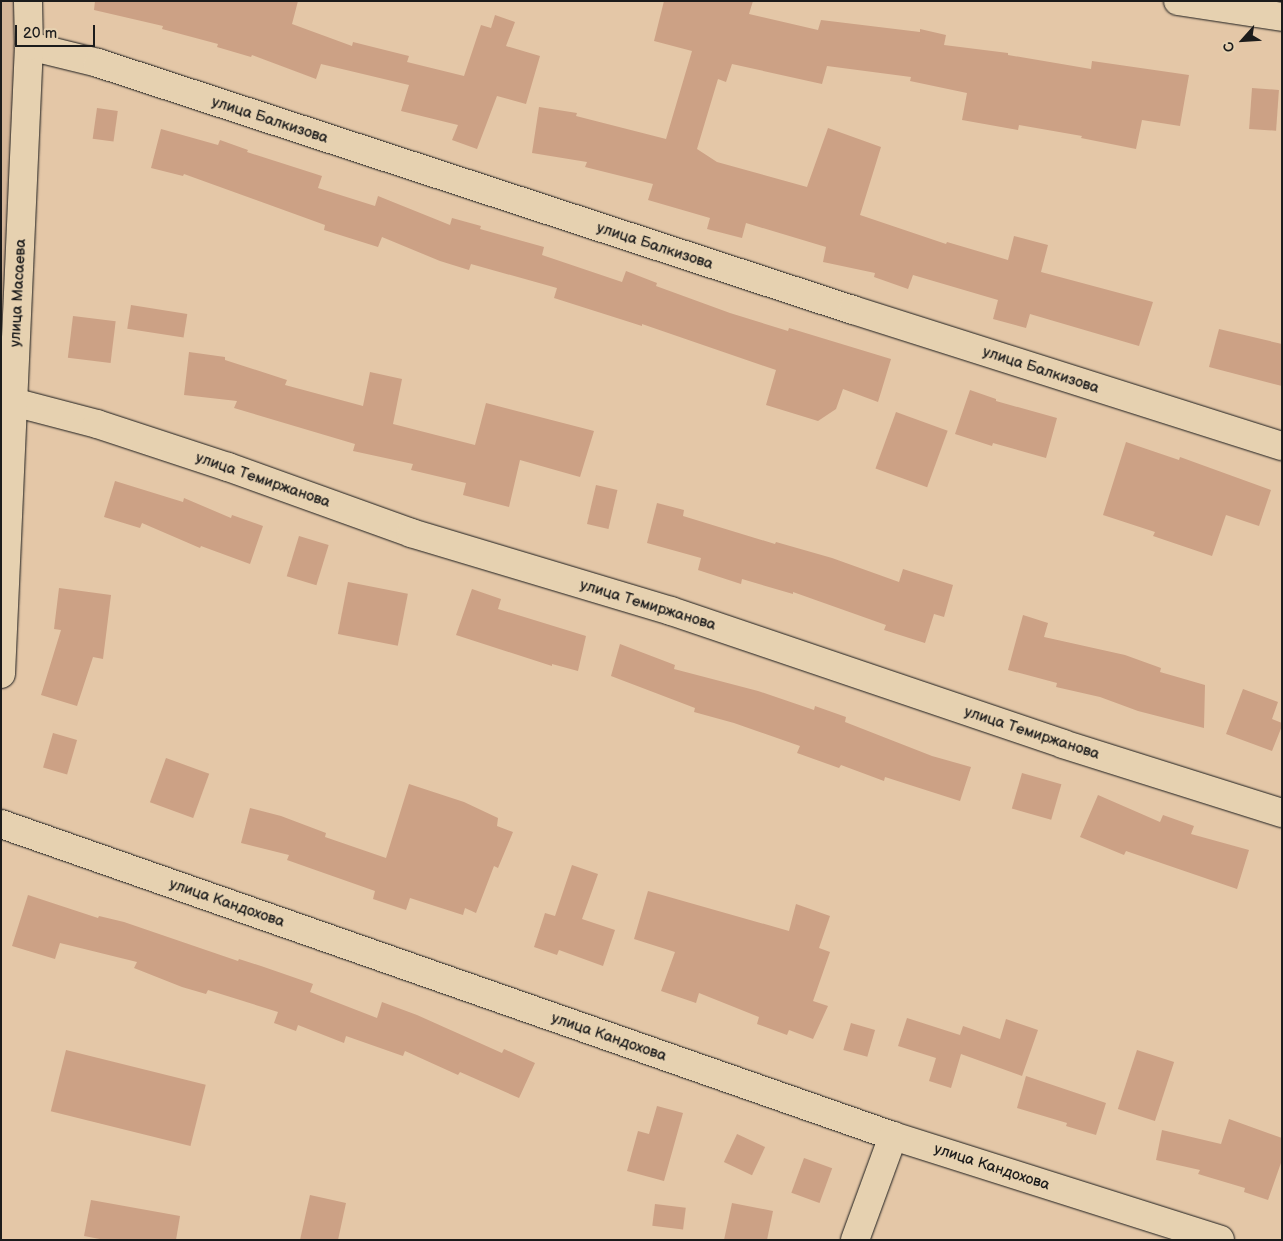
<!DOCTYPE html>
<meta charset="utf-8">
<style>
body{margin:0}
#map{position:relative;width:1283px;height:1241px;overflow:hidden;background:#e4c7a7;font-family:"Balsamiq Sans",sans-serif}
div>[style]{position:absolute}
.built>*{inset:0;background:#d5b698}
.building>*{inset:0;background:#cca185;transform-origin:0 0}
.roads{filter:drop-shadow(0 0 1px #1c1c1c) drop-shadow(0 0 1px #1c1c1c)}
.minor>*{height:28px;margin:-14px;padding:0 14px;transform-origin:14px;border-radius:14px;background:#e6d1b0}
span{translate:-50% -50%;white-space:nowrap;text-align:center;line-height:1.15;-webkit-text-stroke:4.5px #e6d1b0;paint-order:stroke}
.street-label{font-size:15px;color:#1c1c1c}
.frame{position:absolute;inset:0;border:2px solid #1c1c1c;pointer-events:none}
.north{position:absolute;left:1218px;top:15px;width:50px;height:50px;-webkit-text-stroke:4px #e6d1b0;paint-order:stroke;rotate:244deg;font-size:14px;font-weight:700;line-height:20px;text-align:center;color:#1c1c1c}
.north::after{content:'';display:block;margin:auto;width:18px;height:22px;background:#1c1c1c;clip-path:polygon(50% 0,100% 100%,50% 72%,0 100%)}
.scale{position:absolute;left:15px;top:25px;width:80px;height:22px;box-sizing:border-box;border:2px solid #1c1c1c;border-top:0;padding-left:6px;font-size:15px;line-height:18px;white-space:nowrap;color:#1c1c1c;-webkit-text-stroke:4px #e6d1b0;paint-order:stroke}
</style>
<div id="map">
<div class="built">
<i style="clip-path:polygon(1px 1px,28px 1px,1px 519px)"></i>
</div>
<div class="building">
<i style="clip-path:polygon(95px 1px,298px 1px,292px 24px,352px 46px,353px 42px,409px 56px,407px 62px,464px 76px,481px 25px,491px 28px,495px 15px,515px 22px,506px 46px,540px 56px,526px 104px,497px 96px,477px 149px,452px 140px,458px 125px,401px 111px,409px 85px,321px 64px,316px 79px,252px 55px,251px 57px,217px 47px,218px 44px,162px 29px,163px 26px,94px 10px)"></i>
<i style="clip-path:polygon(664px 1px,753px 1px,749px 14px,818px 30px,821px 20px,920px 32px,920px 29px,946px 35px,944px 45px,1008px 53px,1008px 55px,1091px 69px,1092px 61px,1189px 75px,1180px 126px,1142px 120px,1136px 149px,1081px 138px,1082px 136px,1019px 125px,1018px 130px,962px 120px,967px 93px,910px 81px,911px 77px,827px 66px,822px 84px,732px 64px,726px 82px,718px 79px,697px 149px,717px 162px,807px 187px,828px 128px,881px 147px,860px 215px,946px 244px,947px 242px,1008px 260px,1014px 236px,1048px 245px,1041px 272px,1153px 302px,1139px 346px,1030px 314px,1026px 328px,993px 319px,998px 300px,913px 275px,908px 289px,874px 277px,875px 273px,823px 262px,826px 247px,746px 223px,742px 238px,707px 229px,710px 218px,648px 200px,653px 184px,585px 167px,587px 162px,532px 153px,539px 107px,577px 113px,576px 116px,666px 139px,692px 51px,654px 41px)"></i>
<i style="left:1252px;top:88px;width:27px;height:41px;rotate:4deg"></i>
<i style="left:97px;top:108px;width:21px;height:31px;rotate:8deg"></i>
<i style="clip-path:polygon(161px 129px,218px 145px,220px 140px,248px 150px,247px 152px,322px 176px,318px 188px,375px 206px,378px 196px,450px 225px,452px 218px,481px 226px,480px 229px,544px 247px,542px 255px,622px 282px,626px 271px,657px 283px,656px 286px,730px 313px,788px 331px,789px 328px,891px 359px,878px 402px,843px 389px,836px 409px,818px 421px,766px 405px,776px 370px,642px 324px,642px 326px,554px 298px,557px 288px,471px 264px,469px 270px,440px 261px,382px 237px,378px 247px,324px 230px,325px 225px,184px 174px,183px 176px,151px 168px)"></i>
<i style="left:131px;top:305px;width:57px;height:24px;rotate:9deg"></i>
<i style="left:73px;top:316px;width:43px;height:42px;rotate:7deg"></i>
<i style="clip-path:polygon(1219px 329px,1282px 344px,1282px 386px,1209px 367px)"></i>
<i style="clip-path:polygon(189px 352px,225px 357px,225px 360px,287px 380px,285px 385px,363px 406px,370px 372px,402px 379px,393px 424px,475px 445px,486px 403px,594px 431px,580px 477px,520px 460px,509px 507px,463px 495px,466px 483px,411px 470px,413px 464px,353px 451px,355px 444px,234px 408px,237px 401px,184px 395px)"></i>
<i style="clip-path:polygon(970px 390px,996px 399px,996px 401px,1057px 418px,1046px 458px,993px 443px,992px 446px,955px 434px)"></i>
<i style="left:896px;top:412px;width:55px;height:60px;rotate:20deg"></i>
<i style="clip-path:polygon(1126px 442px,1179px 460px,1180px 457px,1271px 490px,1259px 526px,1226px 515px,1212px 556px,1153px 536px,1155px 532px,1103px 515px)"></i>
<i style="clip-path:polygon(115px 481px,183px 502px,184px 498px,231px 518px,232px 515px,263px 526px,250px 564px,201px 546px,200px 548px,142px 523px,140px 528px,104px 517px)"></i>
<i style="left:596px;top:485px;width:22px;height:40px;rotate:13deg"></i>
<i style="clip-path:polygon(657px 503px,684px 510px,683px 516px,775px 544px,776px 542px,832px 558px,899px 582px,903px 569px,953px 585px,944px 617px,934px 614px,925px 643px,884px 630px,886px 625px,793px 592px,793px 594px,742px 579px,741px 584px,698px 570px,701px 558px,647px 543px)"></i>
<i style="left:299px;top:536px;width:31px;height:42px;rotate:17deg"></i>
<i style="left:348px;top:582px;width:61px;height:53px;rotate:11deg"></i>
<i style="clip-path:polygon(59px 588px,111px 595px,103px 659px,93px 657px,77px 706px,41px 695px,61px 630px,54px 629px)"></i>
<i style="clip-path:polygon(472px 589px,501px 599px,498px 609px,586px 636px,578px 671px,552px 664px,552px 666px,456px 635px)"></i>
<i style="clip-path:polygon(1023px 615px,1048px 623px,1044px 637px,1125px 655px,1161px 668px,1160px 672px,1205px 685px,1204px 728px,1138px 711px,1100px 697px,1056px 687px,1057px 683px,1008px 670px)"></i>
<i style="clip-path:polygon(620px 644px,675px 665px,674px 669px,758px 691px,814px 710px,815px 706px,846px 717px,845px 722px,932px 756px,971px 767px,960px 801px,885px 777px,884px 781px,841px 765px,839px 768px,797px 753px,800px 746px,734px 723px,694px 712px,695px 708px,611px 676px)"></i>
<i style="clip-path:polygon(1243px 689px,1278px 702px,1272px 719px,1282px 723px,1282px 726px,1272px 751px,1226px 734px)"></i>
<i style="left:53px;top:733px;width:25px;height:36px;rotate:16deg"></i>
<i style="left:166px;top:758px;width:46px;height:47px;rotate:20deg"></i>
<i style="left:1022px;top:773px;width:41px;height:37px;rotate:16deg"></i>
<i style="clip-path:polygon(409px 784px,464px 802px,498px 818px,497px 826px,513px 832px,498px 868px,494px 866px,476px 913px,465px 908px,463px 915px,410px 898px,406px 910px,373px 899px,375px 891px,287px 860px,289px 855px,241px 843px,250px 808px,281px 816px,326px 833px,325px 837px,386px 858px)"></i>
<i style="clip-path:polygon(1098px 795px,1160px 822px,1163px 815px,1194px 826px,1191px 834px,1249px 850px,1237px 889px,1126px 851px,1124px 855px,1080px 837px)"></i>
<i style="clip-path:polygon(572px 865px,598px 874px,582px 919px,615px 930px,603px 966px,559px 950px,557px 955px,534px 947px,545px 913px,555px 916px)"></i>
<i style="clip-path:polygon(648px 891px,789px 931px,796px 904px,830px 916px,819px 948px,830px 952px,813px 1001px,828px 1006px,813px 1039px,789px 1030px,787px 1035px,757px 1024px,759px 1017px,699px 993px,696px 1003px,661px 991px,675px 952px,634px 939px)"></i>
<i style="clip-path:polygon(28px 895px,98px 918px,99px 916px,124px 922px,238px 961px,239px 959px,261px 966px,313px 984px,310px 992px,377px 1018px,382px 1002px,417px 1015px,502px 1053px,504px 1049px,535px 1063px,519px 1098px,460px 1072px,458px 1075px,405px 1051px,403px 1056px,346px 1036px,344px 1043px,298px 1025px,296px 1031px,274px 1023px,278px 1012px,208px 990px,206px 994px,182px 987px,134px 968px,137px 962px,60px 943px,55px 959px,12px 946px)"></i>
<i style="clip-path:polygon(907px 1018px,960px 1035px,963px 1026px,1000px 1039px,1006px 1019px,1038px 1030px,1022px 1076px,961px 1054px,951px 1088px,929px 1081px,936px 1058px,898px 1046px)"></i>
<i style="left:851px;top:1023px;width:25px;height:28px;rotate:16deg"></i>
<i style="left:66px;top:1050px;width:144px;height:63px;rotate:14deg"></i>
<i style="left:1137px;top:1050px;width:39px;height:62px;rotate:18deg"></i>
<i style="clip-path:polygon(1026px 1076px,1106px 1103px,1096px 1135px,1066px 1126px,1067px 1123px,1017px 1108px)"></i>
<i style="clip-path:polygon(657px 1106px,683px 1113px,664px 1181px,627px 1171px,638px 1131px,649px 1134px)"></i>
<i style="clip-path:polygon(1229px 1119px,1282px 1138px,1282px 1160px,1268px 1200px,1244px 1192px,1245px 1188px,1198px 1174px,1200px 1170px,1156px 1160px,1162px 1130px,1221px 1144px)"></i>
<i style="left:737px;top:1134px;width:31px;height:31px;rotate:25deg"></i>
<i style="left:804px;top:1158px;width:30px;height:37px;rotate:20deg"></i>
<i style="clip-path:polygon(310px 1195px,346px 1203px,338px 1240px,300px 1240px)"></i>
<i style="clip-path:polygon(91px 1200px,180px 1216px,176px 1240px,105px 1240px,84px 1236px)"></i>
<i style="clip-path:polygon(732px 1203px,773px 1211px,767px 1240px,724px 1240px)"></i>
<i style="left:655px;top:1204px;width:31px;height:22px;rotate:7deg"></i>
</div>
<div class="roads">
<div class="minor">
<i style="left:1178px;top:1px;width:105px;rotate:8.7deg"></i>
<i style="left:29px;top:46px;width:71px;rotate:13.8deg"></i>
<i style="left:98px;top:63px;width:794px;rotate:18.12deg"></i>
<i style="left:853px;top:310px;width:450px;rotate:17.6deg"></i>
<i style="left:13px;top:402px;width:87px;rotate:14.7deg"></i>
<i style="left:97px;top:424px;width:138px;rotate:18.2deg"></i>
<i style="left:228px;top:467px;width:195px;rotate:19.8deg"></i>
<i style="left:411px;top:533px;width:271px;rotate:16.7deg"></i>
<i style="left:671px;top:611px;width:414px;rotate:18.7deg"></i>
<i style="left:1063px;top:744px;width:230px;rotate:17.5deg"></i>
<i style="left:1px;top:674px;width:629px;rotate:-87.45deg"></i>
<i style="left:29px;top:46px;width:45px;rotate:-91.3deg"></i>
<i style="left:1px;top:824px;width:945px;rotate:19.28deg"></i>
<i style="left:893px;top:1136px;width:343px;rotate:17.6deg"></i>
<i style="left:855px;top:1240px;width:111px;rotate:-69.9deg"></i>
</div>
</div>
<div class="street-label">
<span style="left:270px;top:120px;rotate:18deg">улица Балкизова</span>
<span style="left:655px;top:246px;rotate:18deg">улица Балкизова</span>
<span style="left:18px;top:293px;rotate:-87deg">улица Масаева</span>
<span style="left:1041px;top:370px;rotate:18deg">улица Балкизова</span>
<span style="left:263px;top:480px;rotate:19deg">улица Темиржанова</span>
<span style="left:648px;top:605px;rotate:17deg">улица Темиржанова</span>
<span style="left:1032px;top:733px;rotate:18deg">улица Темиржанова</span>
<span style="left:227px;top:903px;rotate:19deg">улица Кандохова</span>
<span style="left:609px;top:1037px;rotate:19deg">улица Кандохова</span>
<span style="left:992px;top:1167px;rotate:18deg">улица Кандохова</span>
</div>
<div class="frame"></div>
<div class="north">С</div>
<div class="scale">20 m</div>
</div>
